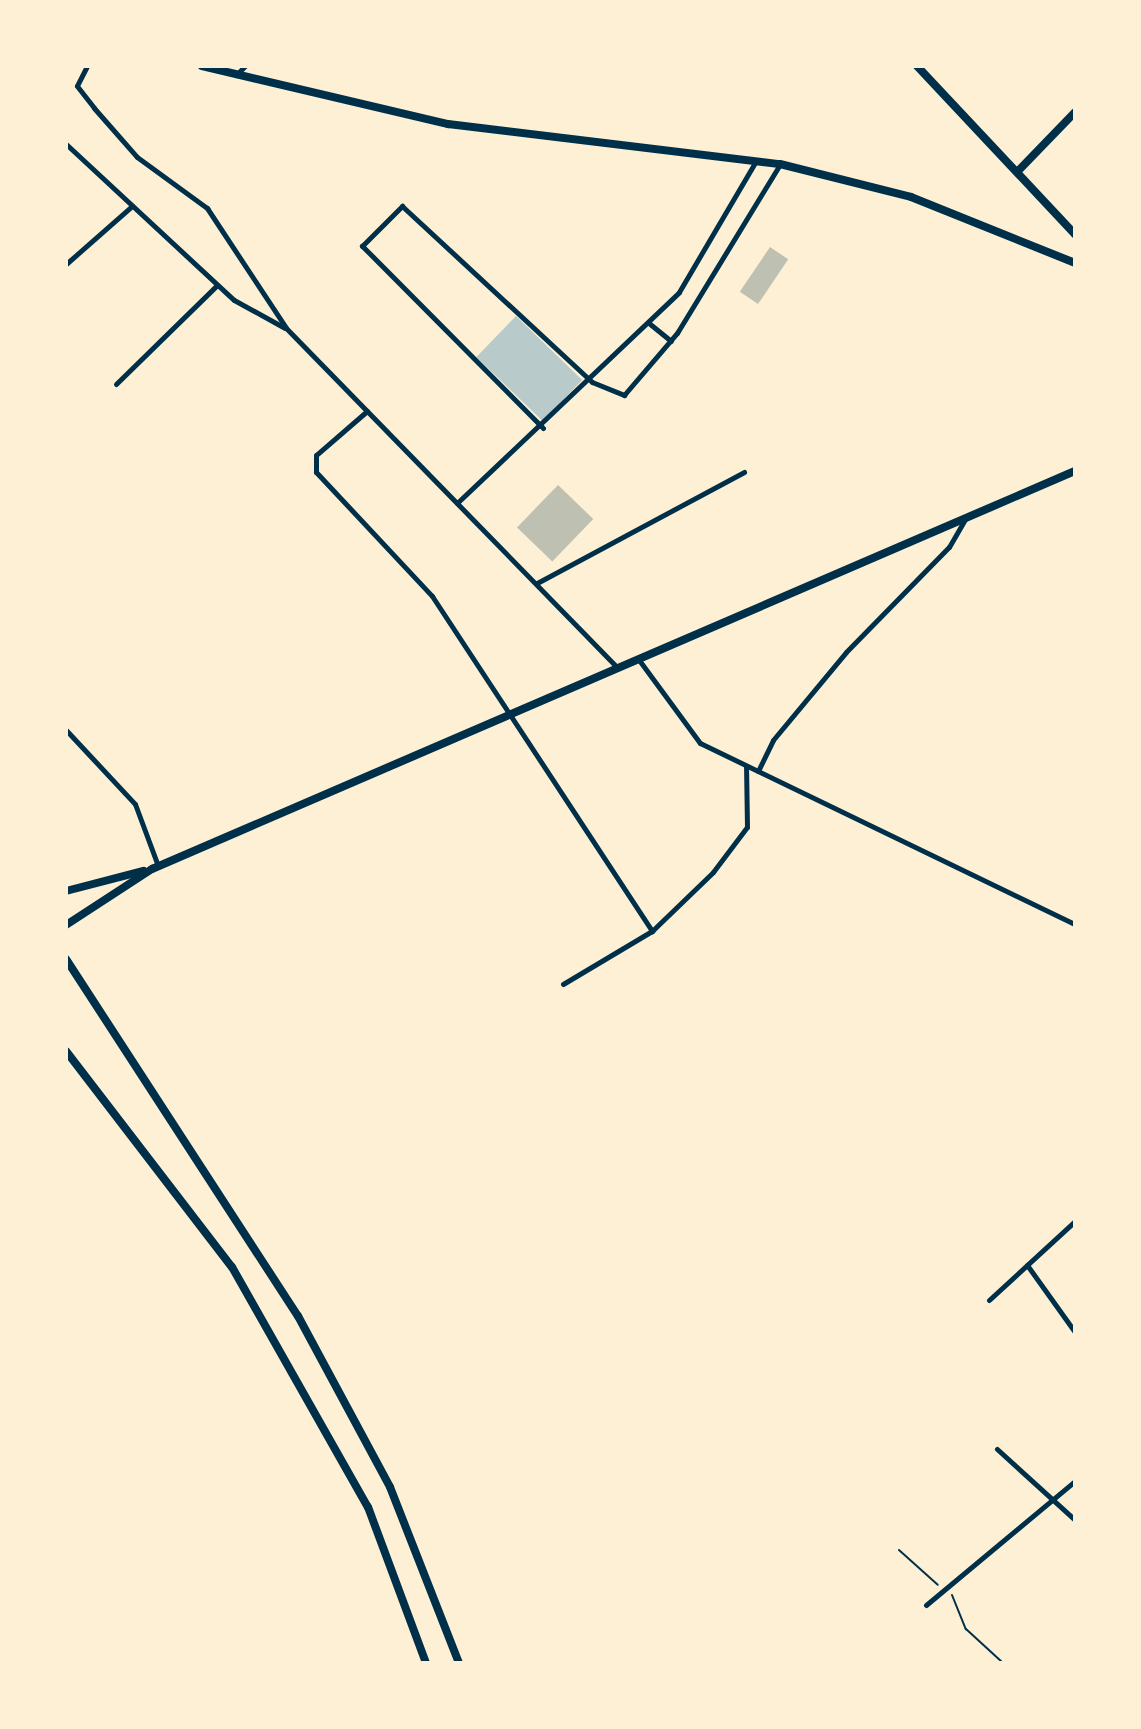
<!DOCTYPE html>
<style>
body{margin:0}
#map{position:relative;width:1141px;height:1729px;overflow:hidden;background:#fdf0d5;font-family:"PT Sans Narrow",sans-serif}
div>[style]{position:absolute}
.green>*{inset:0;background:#b9caca;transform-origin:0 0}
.building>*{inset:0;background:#bec0b2;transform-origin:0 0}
.path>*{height:2px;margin:-1px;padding:0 1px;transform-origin:1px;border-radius:1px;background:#003049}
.minor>*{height:5px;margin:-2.5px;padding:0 2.5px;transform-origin:2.5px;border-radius:2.5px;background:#003049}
.primary>*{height:8px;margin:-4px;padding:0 4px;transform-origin:4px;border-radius:4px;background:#003049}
.trunk>*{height:8px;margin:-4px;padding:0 4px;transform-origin:4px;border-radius:4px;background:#003049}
span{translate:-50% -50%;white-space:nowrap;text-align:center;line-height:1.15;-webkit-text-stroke:6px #fdf0d5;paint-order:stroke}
.frame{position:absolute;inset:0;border:68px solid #fdf0d5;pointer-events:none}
</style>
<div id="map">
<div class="green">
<i style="left:516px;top:316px;width:92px;height:57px;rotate:44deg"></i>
</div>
<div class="building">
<i style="left:770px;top:247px;width:22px;height:54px;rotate:34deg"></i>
<i style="left:558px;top:485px;width:49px;height:59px;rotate:44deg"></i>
</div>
<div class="path">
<i style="left:899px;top:1550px;width:52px;rotate:41.9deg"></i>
<i style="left:952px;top:1595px;width:37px;rotate:68deg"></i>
<i style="left:966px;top:1629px;width:50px;rotate:42.6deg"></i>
</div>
<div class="minor">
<i style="left:87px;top:66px;width:22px;rotate:117deg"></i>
<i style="left:77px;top:86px;width:28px;rotate:52deg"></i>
<i style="left:94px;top:108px;width:65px;rotate:48.7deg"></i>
<i style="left:137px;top:157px;width:87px;rotate:36.1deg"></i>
<i style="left:207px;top:208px;width:144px;rotate:56.6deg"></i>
<i style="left:286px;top:328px;width:475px;rotate:45.7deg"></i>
<i style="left:236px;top:75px;width:13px;rotate:-45deg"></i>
<i style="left:66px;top:144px;width:229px;rotate:42.9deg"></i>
<i style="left:234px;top:300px;width:58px;rotate:28.8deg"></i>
<i style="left:66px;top:264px;width:88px;rotate:-41.3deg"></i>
<i style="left:650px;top:324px;width:27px;rotate:39deg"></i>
<i style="left:116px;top:384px;width:141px;rotate:-44.4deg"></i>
<i style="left:367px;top:411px;width:67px;rotate:139.2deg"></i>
<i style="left:316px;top:455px;width:17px;rotate:90deg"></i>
<i style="left:316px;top:472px;width:170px;rotate:46.9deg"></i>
<i style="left:432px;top:596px;width:401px;rotate:56.7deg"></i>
<i style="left:543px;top:428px;width:257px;rotate:-134.8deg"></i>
<i style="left:362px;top:246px;width:57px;rotate:-45deg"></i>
<i style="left:402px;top:206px;width:259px;rotate:42.8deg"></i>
<i style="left:592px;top:382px;width:35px;rotate:22deg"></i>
<i style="left:624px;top:395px;width:82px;rotate:-49.5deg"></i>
<i style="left:677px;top:333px;width:198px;rotate:-58.6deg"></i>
<i style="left:457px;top:503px;width:306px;rotate:-43.5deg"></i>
<i style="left:679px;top:292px;width:152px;rotate:-59.6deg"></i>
<i style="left:537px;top:583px;width:235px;rotate:-28.2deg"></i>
<i style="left:639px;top:660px;width:103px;rotate:53.7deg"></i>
<i style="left:700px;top:743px;width:416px;rotate:25.8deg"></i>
<i style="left:66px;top:730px;width:101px;rotate:47deg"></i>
<i style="left:135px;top:804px;width:66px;rotate:69.6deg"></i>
<i style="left:758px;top:771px;width:34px;rotate:-64deg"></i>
<i style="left:773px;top:740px;width:114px;rotate:-50.3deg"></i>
<i style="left:846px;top:652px;width:147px;rotate:-45.6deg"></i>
<i style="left:949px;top:547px;width:32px;rotate:-60deg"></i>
<i style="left:563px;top:984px;width:104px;rotate:-30.8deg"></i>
<i style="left:652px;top:931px;width:85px;rotate:-44deg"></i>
<i style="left:713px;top:872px;width:56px;rotate:-52.9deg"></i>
<i style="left:747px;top:827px;width:61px;rotate:-90.9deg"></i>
<i style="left:1027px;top:1265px;width:82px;rotate:54.4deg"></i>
<i style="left:989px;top:1300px;width:117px;rotate:-42.6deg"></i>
<i style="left:997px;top:1449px;width:105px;rotate:42.3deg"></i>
<i style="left:926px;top:1605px;width:194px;rotate:-39.8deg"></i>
</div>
<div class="primary">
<i style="left:202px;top:66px;width:253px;rotate:13.3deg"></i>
<i style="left:448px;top:124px;width:334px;rotate:6.9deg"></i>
<i style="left:780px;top:164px;width:135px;rotate:14.1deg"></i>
<i style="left:911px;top:197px;width:177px;rotate:21.9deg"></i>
<i style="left:917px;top:66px;width:231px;rotate:46.8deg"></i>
<i style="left:1020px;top:169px;width:79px;rotate:-46deg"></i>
<i style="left:152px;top:869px;width:1005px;rotate:-23.33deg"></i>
</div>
<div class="trunk">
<i style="left:66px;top:891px;width:80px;rotate:-14.6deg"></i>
<i style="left:66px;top:925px;width:103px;rotate:-33.1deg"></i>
<i style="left:66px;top:959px;width:426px;rotate:57deg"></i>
<i style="left:298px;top:1316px;width:194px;rotate:61.7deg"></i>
<i style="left:390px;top:1487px;width:189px;rotate:68.6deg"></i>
<i style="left:66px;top:1051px;width:272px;rotate:52.5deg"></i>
<i style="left:232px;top:1267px;width:276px;rotate:60.5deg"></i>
<i style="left:368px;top:1507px;width:166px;rotate:69.6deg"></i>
</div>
<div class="frame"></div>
</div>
